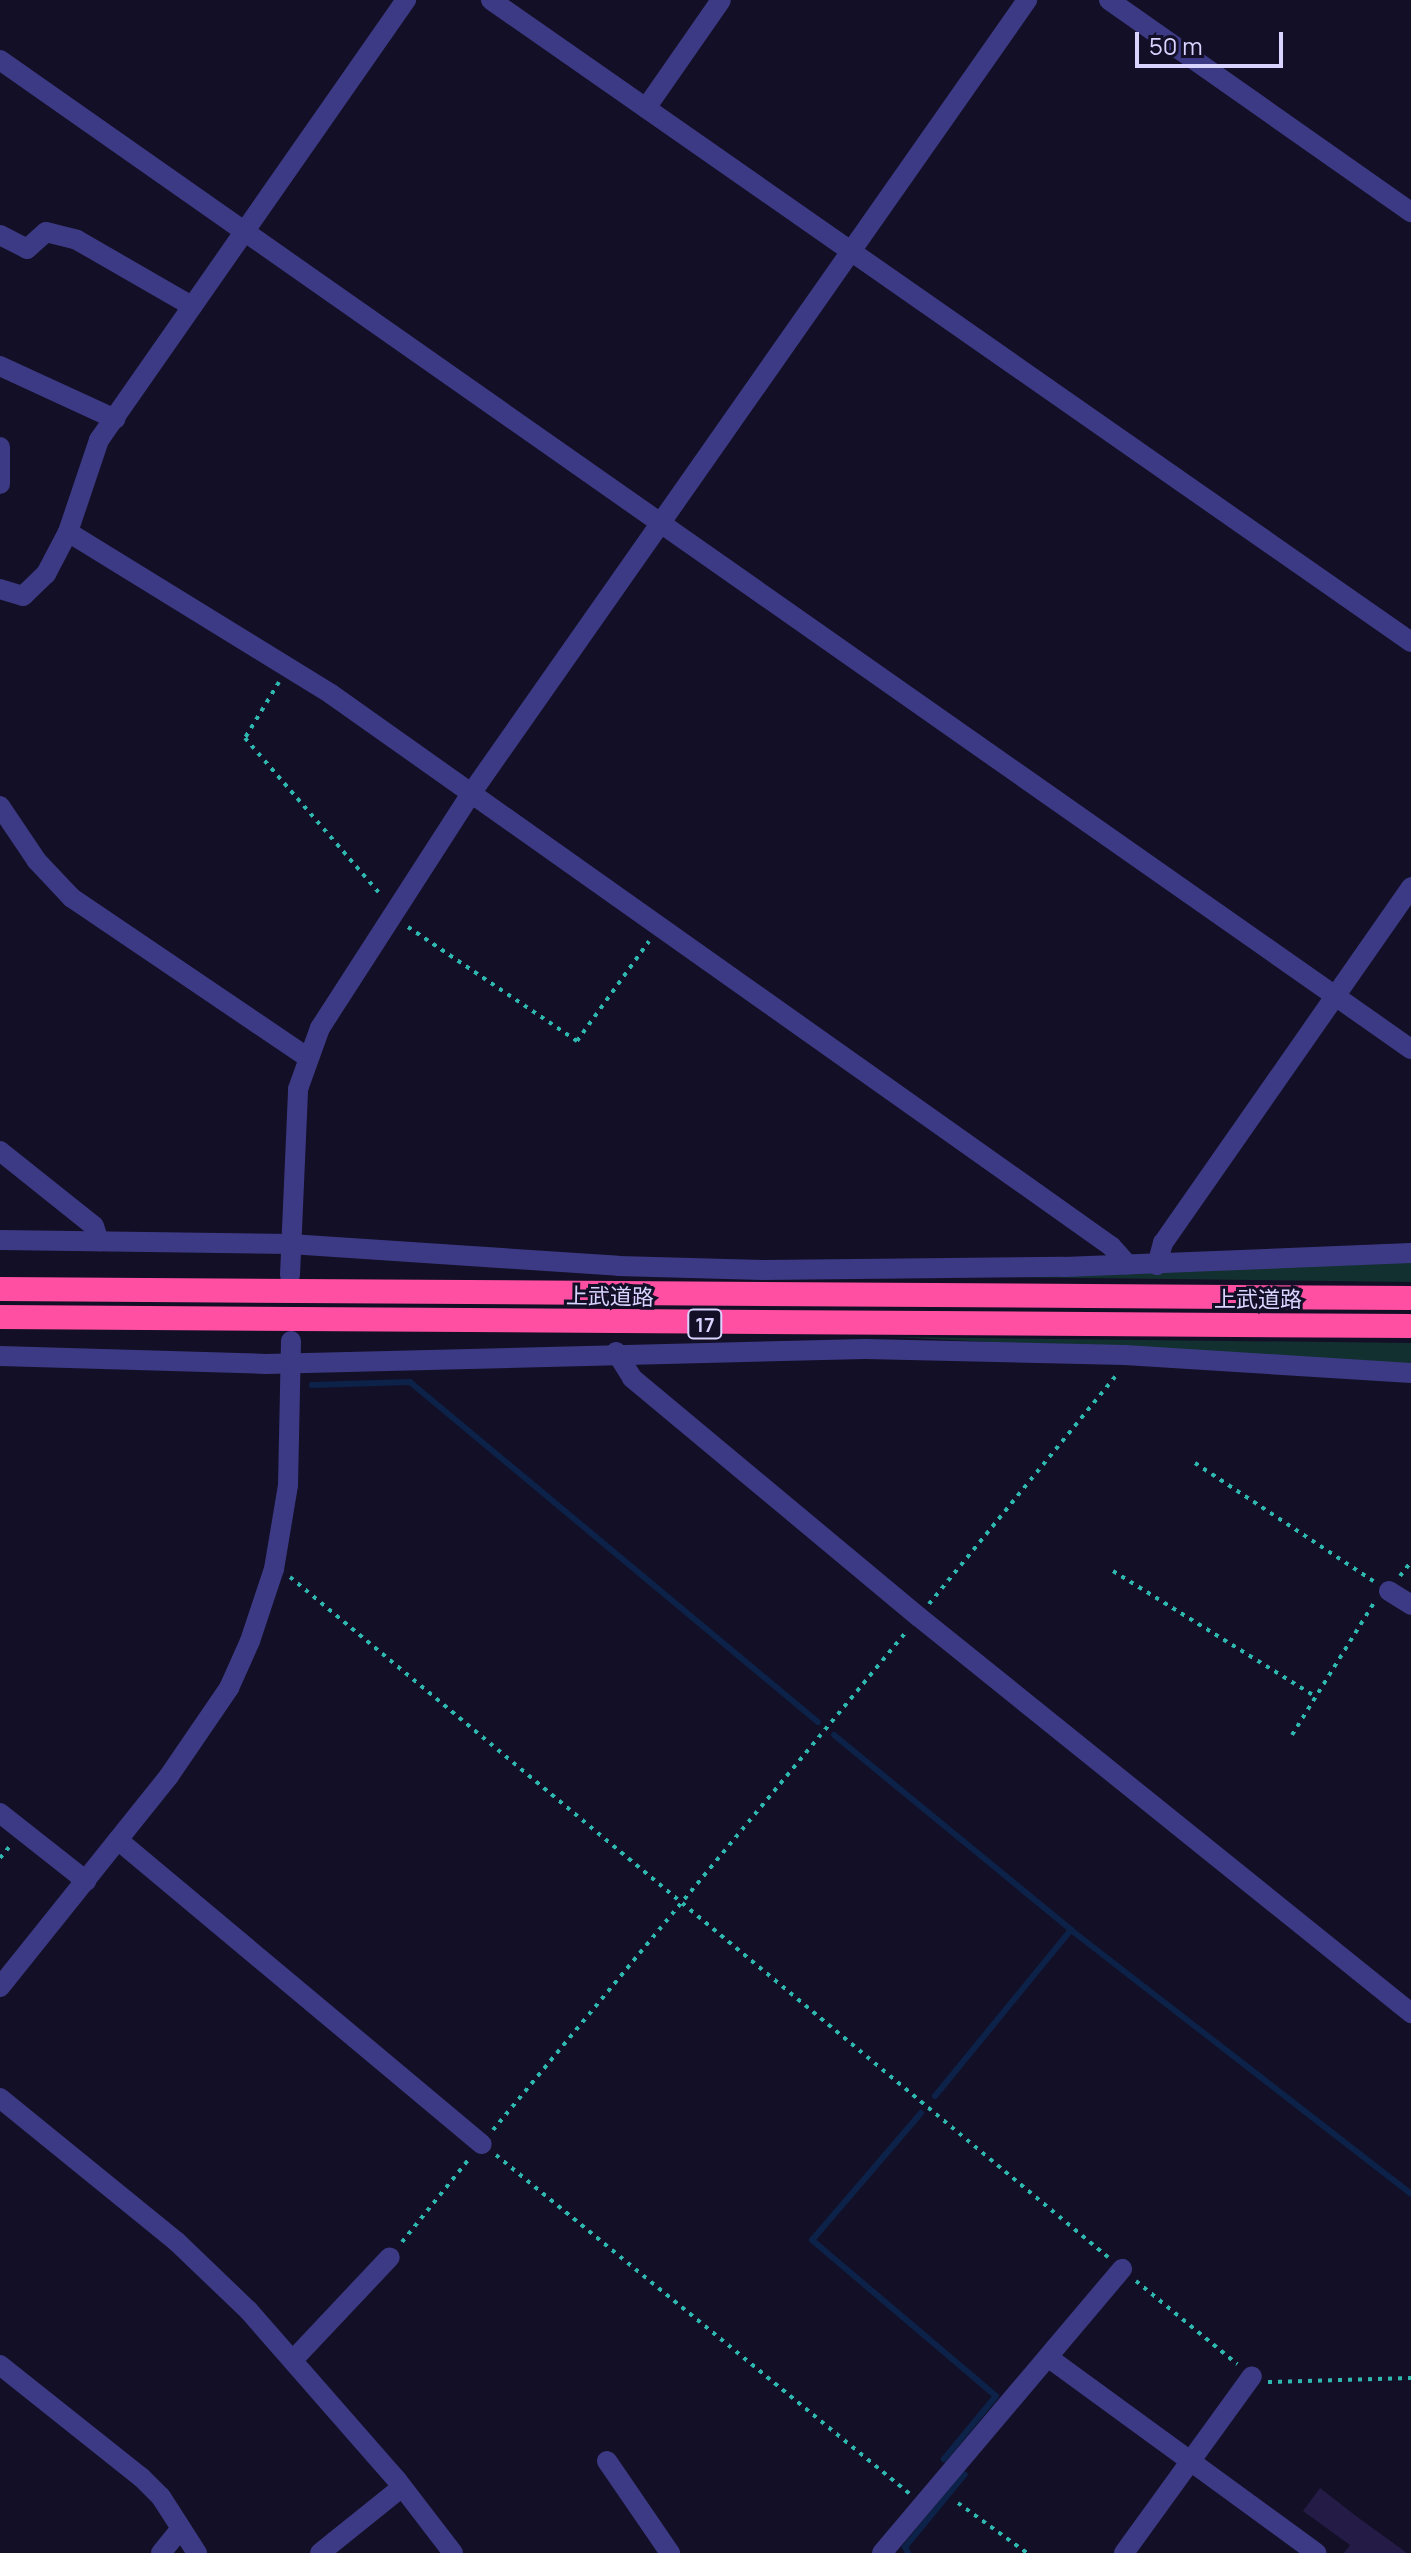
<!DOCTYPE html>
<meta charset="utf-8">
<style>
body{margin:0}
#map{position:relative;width:1411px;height:2553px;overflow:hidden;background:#130f26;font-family:Manrope,"Noto Sans JP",sans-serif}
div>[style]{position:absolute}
.green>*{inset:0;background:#12302f}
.stream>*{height:6px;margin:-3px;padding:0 3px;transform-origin:3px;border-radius:3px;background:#0c2248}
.building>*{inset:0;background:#241b47}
.path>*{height:4px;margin-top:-2px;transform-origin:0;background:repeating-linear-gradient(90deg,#2fb8b0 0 4px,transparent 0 10px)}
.minor>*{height:20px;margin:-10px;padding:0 10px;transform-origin:10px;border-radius:10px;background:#3d3a85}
.highway>*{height:24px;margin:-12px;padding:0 12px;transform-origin:12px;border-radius:12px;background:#ff4fa3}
span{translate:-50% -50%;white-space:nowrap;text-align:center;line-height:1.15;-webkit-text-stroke:6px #130f26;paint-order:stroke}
.shield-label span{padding:2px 6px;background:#130f26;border:2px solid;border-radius:6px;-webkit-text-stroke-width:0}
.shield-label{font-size:20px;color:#d9d4ff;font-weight:700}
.street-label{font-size:22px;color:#d9d4ff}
.scale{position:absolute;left:1135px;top:32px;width:148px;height:36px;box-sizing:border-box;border:4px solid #d9d4ff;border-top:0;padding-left:10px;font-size:24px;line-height:28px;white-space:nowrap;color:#d9d4ff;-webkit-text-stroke:6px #130f26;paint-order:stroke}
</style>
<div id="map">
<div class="green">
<i style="clip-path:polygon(1411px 1261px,1411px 1282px,918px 1276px)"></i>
<i style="clip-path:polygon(893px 1337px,1411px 1343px,1411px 1364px,1010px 1343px)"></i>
</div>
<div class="stream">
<i style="left:312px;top:1385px;width:98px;rotate:-1.8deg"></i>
<i style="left:410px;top:1382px;width:531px;rotate:39.81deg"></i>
<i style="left:834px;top:1735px;width:307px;rotate:39.4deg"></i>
<i style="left:1071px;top:1930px;width:430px;rotate:37.8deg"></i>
<i style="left:935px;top:2096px;width:215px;rotate:-50.7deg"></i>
<i style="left:921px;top:2113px;width:167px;rotate:130.6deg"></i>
<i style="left:812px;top:2240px;width:241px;rotate:40.3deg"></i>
<i style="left:996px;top:2396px;width:82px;rotate:129.5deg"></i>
<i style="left:908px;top:2553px;width:7px;rotate:-117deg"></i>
<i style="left:905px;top:2547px;width:94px;rotate:-50.6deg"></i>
</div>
<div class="building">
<i style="clip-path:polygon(1320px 2488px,1356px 2516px,1407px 2553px,1344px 2553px,1350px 2545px,1303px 2511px)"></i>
</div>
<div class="path">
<i style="left:279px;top:682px;width:66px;rotate:121.3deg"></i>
<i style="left:245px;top:738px;width:209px;rotate:49.1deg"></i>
<i style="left:408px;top:927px;width:204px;rotate:34deg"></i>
<i style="left:577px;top:1041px;width:123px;rotate:-54.2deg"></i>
<i style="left:1195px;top:1463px;width:214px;rotate:33.5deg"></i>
<i style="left:1113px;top:1571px;width:239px;rotate:31.8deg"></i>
<i style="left:1400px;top:1576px;width:18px;rotate:-52deg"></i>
<i style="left:290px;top:1577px;width:1064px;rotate:39.74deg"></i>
<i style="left:929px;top:1604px;width:298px;rotate:-50.7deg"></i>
<i style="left:1292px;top:1735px;width:158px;rotate:-58.2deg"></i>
<i style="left:0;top:1858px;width:17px;rotate:-50deg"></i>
<i style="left:493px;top:2130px;width:647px;rotate:-50.33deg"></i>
<i style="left:496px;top:2155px;width:535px;rotate:39.31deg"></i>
<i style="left:402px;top:2242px;width:107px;rotate:-51.1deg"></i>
<i style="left:1136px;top:2281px;width:131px;rotate:39.4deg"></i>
<i style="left:1268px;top:2382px;width:143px;rotate:-1.6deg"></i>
<i style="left:958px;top:2503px;width:85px;rotate:35.9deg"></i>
</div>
<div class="minor">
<i style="left:491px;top:0;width:1122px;rotate:34.91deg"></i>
<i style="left:1109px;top:0;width:369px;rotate:35.1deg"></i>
<i style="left:0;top:60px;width:1723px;rotate:35.03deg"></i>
<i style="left:646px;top:108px;width:131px;rotate:-55.2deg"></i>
<i style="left:0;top:235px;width:30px;rotate:27deg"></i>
<i style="left:27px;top:249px;width:25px;rotate:-42deg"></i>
<i style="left:46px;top:232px;width:32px;rotate:14deg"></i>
<i style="left:77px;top:240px;width:133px;rotate:29.9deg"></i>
<i style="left:0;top:366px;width:127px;rotate:24.7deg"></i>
<i style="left:0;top:447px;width:37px;rotate:90deg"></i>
<i style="left:68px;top:532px;width:309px;rotate:31.6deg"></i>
<i style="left:331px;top:694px;width:956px;rotate:35.29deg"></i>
<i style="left:1111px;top:1246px;width:25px;rotate:48deg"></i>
<i style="left:0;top:589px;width:24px;rotate:17deg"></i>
<i style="left:23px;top:596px;width:32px;rotate:-44deg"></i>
<i style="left:46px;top:574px;width:47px;rotate:-62.4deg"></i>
<i style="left:68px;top:532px;width:97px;rotate:-71.4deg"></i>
<i style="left:99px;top:440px;width:537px;rotate:-55.1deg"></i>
<i style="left:0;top:806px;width:66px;rotate:56.1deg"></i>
<i style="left:37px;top:861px;width:51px;rotate:46.6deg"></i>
<i style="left:72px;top:898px;width:284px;rotate:34.1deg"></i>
<i style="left:0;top:1151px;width:120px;rotate:38.6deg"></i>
<i style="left:94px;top:1226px;width:16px;rotate:72deg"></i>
<i style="left:0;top:1240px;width:290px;rotate:0.8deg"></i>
<i style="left:290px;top:1244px;width:329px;rotate:3.8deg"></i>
<i style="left:618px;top:1266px;width:145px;rotate:1.6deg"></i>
<i style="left:763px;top:1270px;width:301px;rotate:-0.6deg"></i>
<i style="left:1064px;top:1267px;width:347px;rotate:-2.3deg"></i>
<i style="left:1157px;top:1265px;width:23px;rotate:-75deg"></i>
<i style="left:1163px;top:1243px;width:434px;rotate:-55.1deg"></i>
<i style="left:290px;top:1275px;width:186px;rotate:-87.5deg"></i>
<i style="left:298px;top:1089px;width:65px;rotate:-70.2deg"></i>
<i style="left:320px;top:1028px;width:277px;rotate:-57.2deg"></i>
<i style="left:470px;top:795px;width:971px;rotate:-54.98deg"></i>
<i style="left:616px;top:1352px;width:31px;rotate:58deg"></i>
<i style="left:632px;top:1378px;width:373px;rotate:39.8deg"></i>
<i style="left:919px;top:1617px;width:632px;rotate:38.83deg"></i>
<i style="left:0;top:1356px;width:266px;rotate:1.7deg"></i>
<i style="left:266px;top:1364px;width:599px;rotate:-1.43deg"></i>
<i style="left:865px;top:1349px;width:260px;rotate:1.3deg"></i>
<i style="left:1125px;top:1355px;width:287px;rotate:3.6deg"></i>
<i style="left:1389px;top:1591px;width:26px;rotate:32deg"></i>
<i style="left:0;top:1813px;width:110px;rotate:38.3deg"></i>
<i style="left:118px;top:1840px;width:474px;rotate:39.9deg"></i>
<i style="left:0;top:1987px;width:270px;rotate:-51.3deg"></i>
<i style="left:169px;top:1776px;width:107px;rotate:-55.7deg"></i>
<i style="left:229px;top:1688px;width:51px;rotate:-65.9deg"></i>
<i style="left:250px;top:1641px;width:76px;rotate:-71.6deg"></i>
<i style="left:274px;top:1569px;width:85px;rotate:-80.5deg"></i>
<i style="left:288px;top:1485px;width:144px;rotate:-88.8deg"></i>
<i style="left:0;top:2098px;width:227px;rotate:39.1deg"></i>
<i style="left:176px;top:2241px;width:101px;rotate:43.8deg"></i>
<i style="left:249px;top:2311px;width:225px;rotate:48.8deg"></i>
<i style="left:397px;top:2480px;width:92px;rotate:52.5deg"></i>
<i style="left:1049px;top:2358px;width:331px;rotate:36.1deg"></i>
<i style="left:293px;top:2360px;width:141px;rotate:-46.7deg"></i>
<i style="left:0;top:2365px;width:180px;rotate:38.5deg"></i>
<i style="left:141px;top:2477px;width:28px;rotate:45deg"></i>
<i style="left:161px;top:2497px;width:67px;rotate:57.3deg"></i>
<i style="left:607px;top:2461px;width:112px;rotate:55.6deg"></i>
<i style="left:161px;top:2553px;width:28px;rotate:-51deg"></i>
<i style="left:320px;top:2553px;width:105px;rotate:-38.8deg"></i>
<i style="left:882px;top:2553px;width:372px;rotate:-49.8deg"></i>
<i style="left:1124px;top:2553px;width:218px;rotate:-54.1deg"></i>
</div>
<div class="highway">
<i style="left:0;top:1289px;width:1411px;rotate:0.37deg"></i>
<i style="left:0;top:1317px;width:1411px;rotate:0.37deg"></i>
</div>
<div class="shield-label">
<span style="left:705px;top:1324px">17</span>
</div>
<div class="street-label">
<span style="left:610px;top:1297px;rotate:1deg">上武道路</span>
<span style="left:1258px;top:1300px">上武道路</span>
</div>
<div class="scale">50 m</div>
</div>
